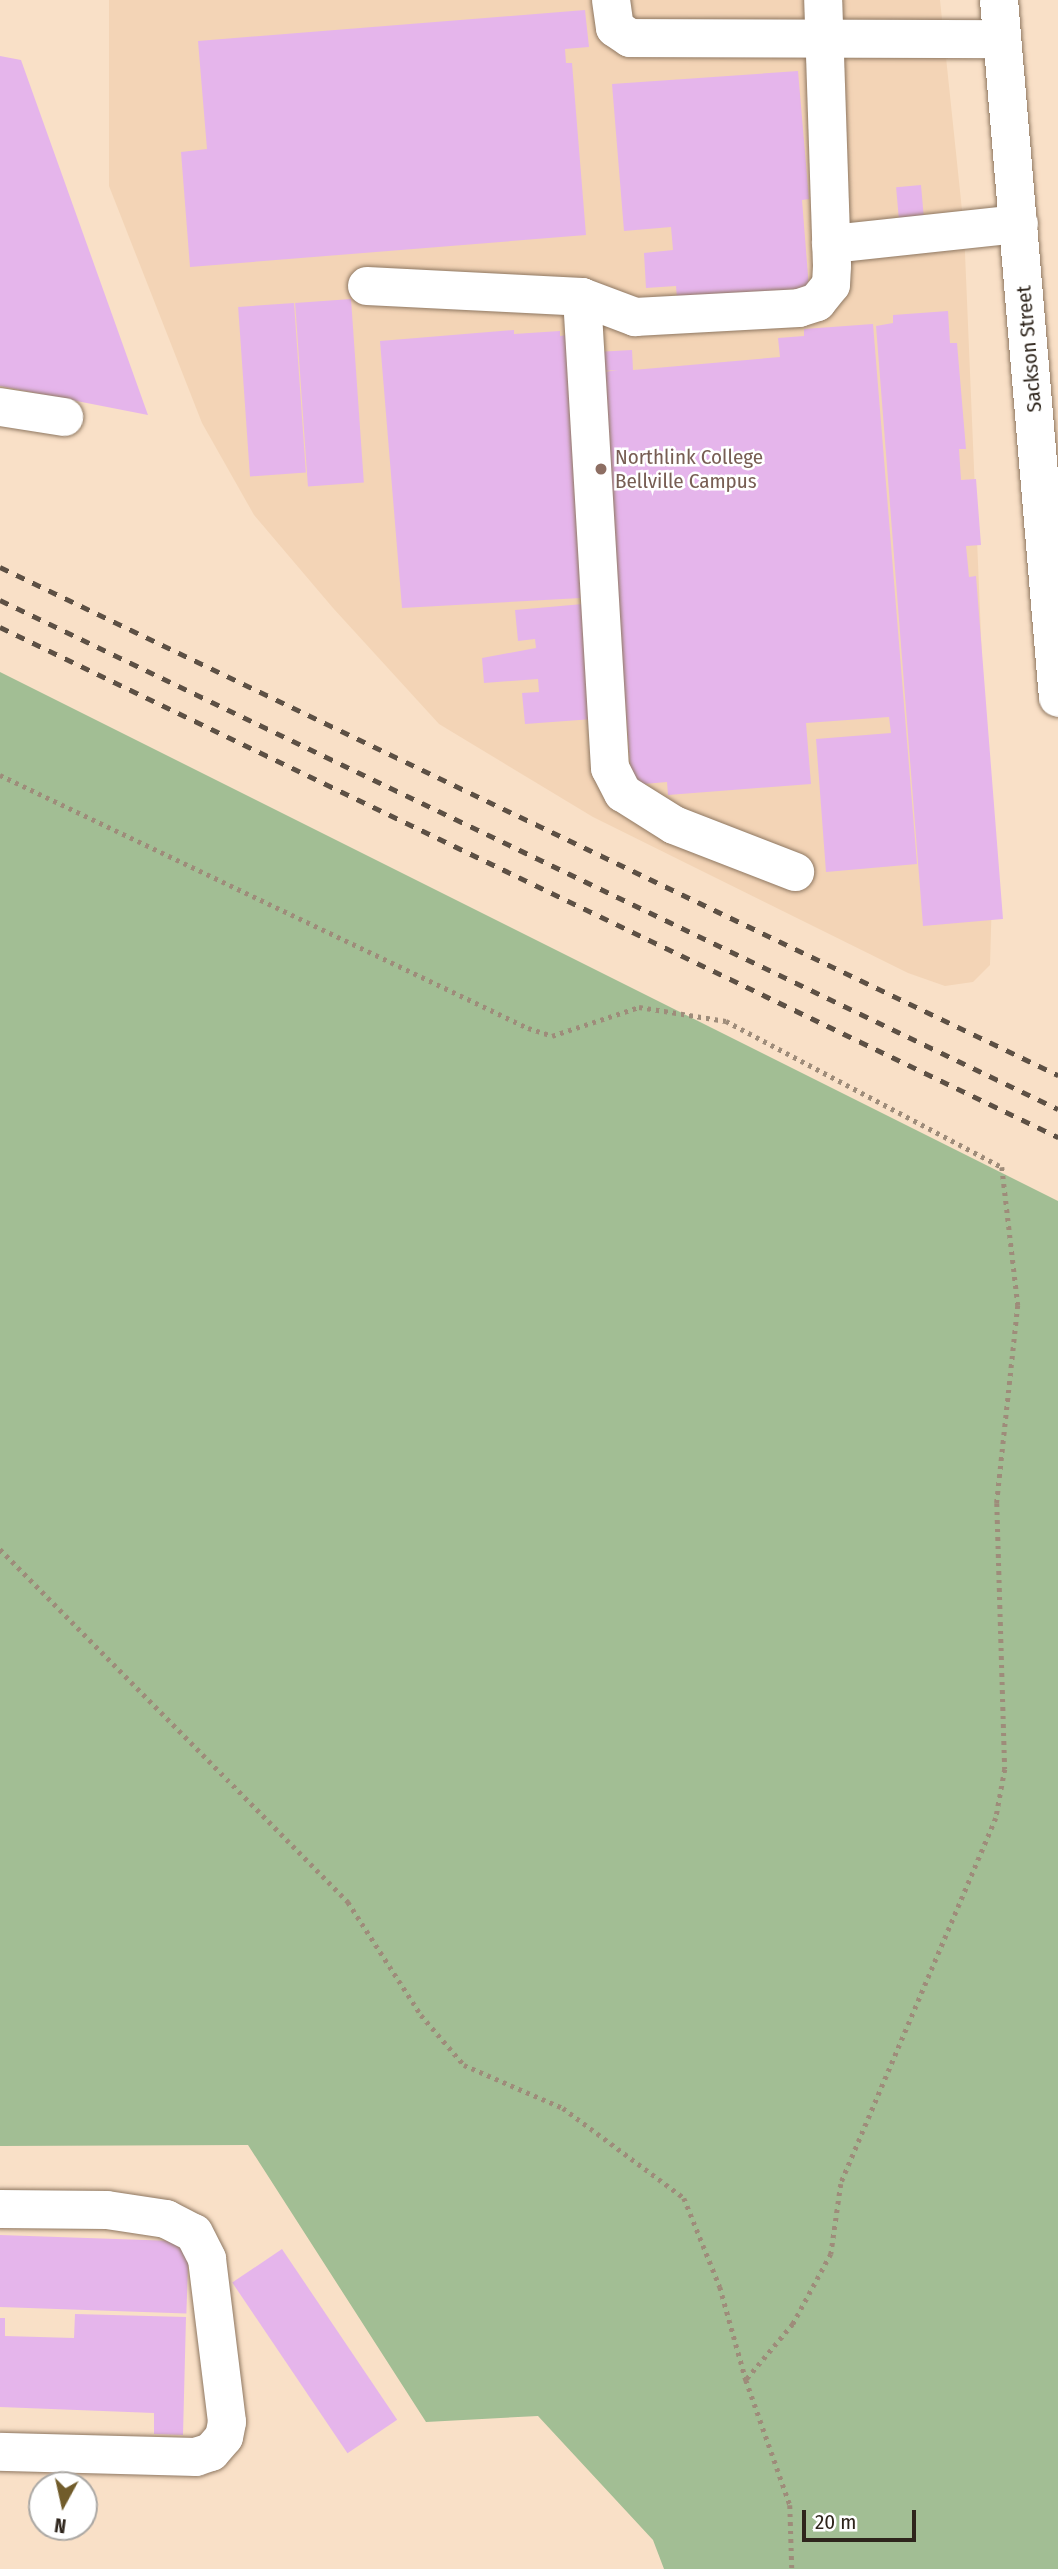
<!DOCTYPE html>
<style>
body{margin:0}
#map{position:relative;width:1058px;height:2569px;overflow:hidden;background:#f9e0c7;font-family:"Fira Sans Condensed",sans-serif}
div>[style]{position:absolute}
.built>*{inset:0;background:#f3d4b6}
.green>*{inset:0;background:#a2be94}
.building>*{inset:0;background:#e5b5eb;transform-origin:0 0}
.path>*{height:4.5px;margin-top:-2.25px;transform-origin:0;background:repeating-linear-gradient(90deg,#9e8c7a 0 3.5px,transparent 0 8.5px)}
.roads{filter:drop-shadow(0 0 2px #8e7761) drop-shadow(0 0 2px #8e7761)}
.minor>*{height:38px;margin:-19px;padding:0 19px;transform-origin:19px;border-radius:19px;background:#fff}
.rail>*{height:5px;margin-top:-2.5px;transform-origin:0;background:repeating-linear-gradient(90deg,#5d5044 0 9px,transparent 0 18px)}
.dots>*{width:19px;height:19px;translate:-50% -50%;box-sizing:border-box;border:4px solid #fff;border-radius:50%}
span{translate:-50% -50%;white-space:nowrap;text-align:center;line-height:1.15;-webkit-text-stroke:5px #fff;paint-order:stroke}
.street-label{font-size:21px;color:#2e251c}
.education-label{font-size:21px;color:#785e54}
.left{translate:0 -50%;text-align:left}
.north{position:absolute;left:28px;top:2471px;width:70px;height:70px;box-sizing:border-box;background:#fff;border:2px solid #aba8a4;border-radius:50%;rotate:188deg;font-size:19px;font-weight:700;line-height:28px;text-align:center;color:#2e251c}
.north::after{content:'';display:block;margin:auto;width:24px;height:32px;background:#715c2b;clip-path:polygon(50% 0,100% 100%,50% 72%,0 100%)}
.scale{position:absolute;left:802px;top:2510px;width:114px;height:32px;box-sizing:border-box;border:4px solid #2e251c;border-top:0;padding-left:9px;font-size:21px;line-height:24px;white-space:nowrap;color:#2e251c;-webkit-text-stroke:5px #fff;paint-order:stroke}
</style>
<div id="map">
<div class="built">
<i style="clip-path:polygon(109px 0,940px 0,964px 229px,992px 897px,990px 965px,973px 982px,945px 986px,908px 973px,593px 817px,439px 724px,333px 608px,254px 515px,202px 423px,109px 186px)"></i>
</div>
<div class="green">
<i style="clip-path:polygon(0 672px,1058px 1201px,1058px 2569px,664px 2569px,653px 2540px,538px 2416px,426px 2422px,248px 2145px,0 2146px)"></i>
</div>
<div class="building">
<i style="clip-path:polygon(585px 10px,589px 47px,565px 49px,566px 63px,572px 63px,586px 235px,190px 267px,181px 152px,207px 149px,198px 41px)"></i>
<i style="clip-path:polygon(0 56px,21px 60px,148px 415px,0 386px)"></i>
<i style="clip-path:polygon(798px 71px,809px 199px,802px 200px,809px 288px,677px 299px,676px 286px,646px 288px,644px 253px,673px 250px,671px 227px,624px 231px,612px 84px)"></i>
<i style="left:921px;top:185px;width:35px;height:25px;rotate:85deg"></i>
<i style="left:351px;top:299px;width:184px;height:56px;rotate:86deg"></i>
<i style="left:294px;top:303px;width:170px;height:56px;rotate:86deg"></i>
<i style="clip-path:polygon(948px 311px,950px 343px,957px 343px,966px 449px,959px 449px,961px 480px,976px 479px,981px 545px,966px 546px,969px 577px,976px 576px,1003px 919px,923px 926px,876px 326px,893px 323px,893px 315px)"></i>
<i style="clip-path:polygon(873px 324px,917px 864px,826px 872px,816px 739px,891px 733px,889px 717px,806px 723px,811px 784px,668px 795px,667px 782px,632px 785px,597px 373px,618px 370px,598px 371px,596px 352px,632px 350px,633px 370px,780px 357px,778px 338px,804px 336px,804px 329px)"></i>
<i style="clip-path:polygon(514px 330px,514px 334px,560px 331px,560px 336px,567px 335px,587px 592px,580px 592px,581px 598px,402px 608px,380px 341px)"></i>
<i style="clip-path:polygon(583px 604px,593px 719px,525px 724px,522px 693px,539px 692px,538px 679px,484px 683px,482px 658px,536px 648px,535px 639px,518px 641px,515px 610px)"></i>
<i style="left:0;top:2235px;width:189px;height:72px;rotate:2deg"></i>
<i style="left:282px;top:2249px;width:206px;height:60px;rotate:56deg"></i>
<i style="clip-path:polygon(75px 2314px,186px 2317px,183px 2435px,154px 2434px,154px 2413px,0 2407px,0 2318px,5px 2318px,5px 2336px,74px 2338px)"></i>
</div>
<div class="path">
<i style="left:0;top:775px;width:585px;rotate:25.6deg"></i>
<i style="left:528px;top:1028px;width:25px;rotate:18deg"></i>
<i style="left:552px;top:1036px;width:92px;rotate:-18.4deg"></i>
<i style="left:639px;top:1007px;width:88px;rotate:9.1deg"></i>
<i style="left:726px;top:1021px;width:312px;rotate:27.9deg"></i>
<i style="left:1002px;top:1167px;width:139px;rotate:83.4deg"></i>
<i style="left:1018px;top:1305px;width:199px;rotate:96.1deg"></i>
<i style="left:997px;top:1503px;width:266px;rotate:88.3deg"></i>
<i style="left:1005px;top:1769px;width:50px;rotate:100.4deg"></i>
<i style="left:996px;top:1818px;width:397px;rotate:113deg"></i>
<i style="left:841px;top:2184px;width:71px;rotate:98.1deg"></i>
<i style="left:831px;top:2254px;width:80px;rotate:118.5deg"></i>
<i style="left:793px;top:2324px;width:73px;rotate:130deg"></i>
<i style="left:0;top:1549px;width:496px;rotate:45.4deg"></i>
<i style="left:348px;top:1902px;width:135px;rotate:57.1deg"></i>
<i style="left:421px;top:2015px;width:66px;rotate:49.3deg"></i>
<i style="left:464px;top:2065px;width:108px;rotate:23.5deg"></i>
<i style="left:563px;top:2108px;width:151px;rotate:36.6deg"></i>
<i style="left:684px;top:2198px;width:96px;rotate:68deg"></i>
<i style="left:720px;top:2287px;width:97px;rotate:74.4deg"></i>
<i style="left:746px;top:2380px;width:133px;rotate:70.6deg"></i>
<i style="left:790px;top:2505px;width:64px;rotate:88.2deg"></i>
</div>
<div class="roads">
<div class="minor">
<i style="left:611px;top:0;width:28px;rotate:82deg"></i>
<i style="left:615px;top:28px;width:18px;rotate:34deg"></i>
<i style="left:630px;top:38px;width:372px;rotate:0.2deg"></i>
<i style="left:999px;top:0;width:700px;rotate:85.17deg"></i>
<i style="left:831px;top:244px;width:189px;rotate:-6.1deg"></i>
<i style="left:367px;top:286px;width:215px;rotate:2.9deg"></i>
<i style="left:582px;top:297px;width:57px;rotate:20.7deg"></i>
<i style="left:635px;top:317px;width:164px;rotate:-3.1deg"></i>
<i style="left:799px;top:308px;width:19px;rotate:-18deg"></i>
<i style="left:817px;top:302px;width:22px;rotate:-51deg"></i>
<i style="left:831px;top:285px;width:19px;rotate:-87deg"></i>
<i style="left:832px;top:266px;width:266px;rotate:-91.9deg"></i>
<i style="left:582px;top:297px;width:472px;rotate:86.6deg"></i>
<i style="left:610px;top:768px;width:28px;rotate:63deg"></i>
<i style="left:623px;top:793px;width:60px;rotate:32.1deg"></i>
<i style="left:674px;top:825px;width:130px;rotate:21.2deg"></i>
<i style="left:0;top:407px;width:65px;rotate:8.9deg"></i>
<i style="left:0;top:2209px;width:107px;rotate:0.5deg"></i>
<i style="left:107px;top:2210px;width:60px;rotate:8.7deg"></i>
<i style="left:166px;top:2219px;width:31px;rotate:27deg"></i>
<i style="left:194px;top:2233px;width:29px;rotate:63deg"></i>
<i style="left:207px;top:2259px;width:164px;rotate:83deg"></i>
<i style="left:227px;top:2422px;width:15px;rotate:101deg"></i>
<i style="left:224px;top:2437px;width:20px;rotate:131deg"></i>
<i style="left:211px;top:2452px;width:16px;rotate:162deg"></i>
<i style="left:196px;top:2457px;width:196px;rotate:-178.5deg"></i>
</div>
</div>
<div class="rail">
<i style="left:0;top:567px;width:1174px;rotate:25.65deg"></i>
<i style="left:0;top:600px;width:1174px;rotate:25.69deg"></i>
<i style="left:0;top:627px;width:1175px;rotate:25.74deg"></i>
</div>
<div class="dots">
<i style="left:601px;top:469px;background:#8d6e63"></i>
</div>
<div class="street-label">
<span style="left:1029px;top:349px;rotate:-95deg">Sackson Street</span>
</div>
<div class="education-label">
<span class="left" style="left:615px;top:469px">Northlink College<br>Bellville Campus</span>
</div>
<div class="north">N</div>
<div class="scale">20 m</div>
</div>
